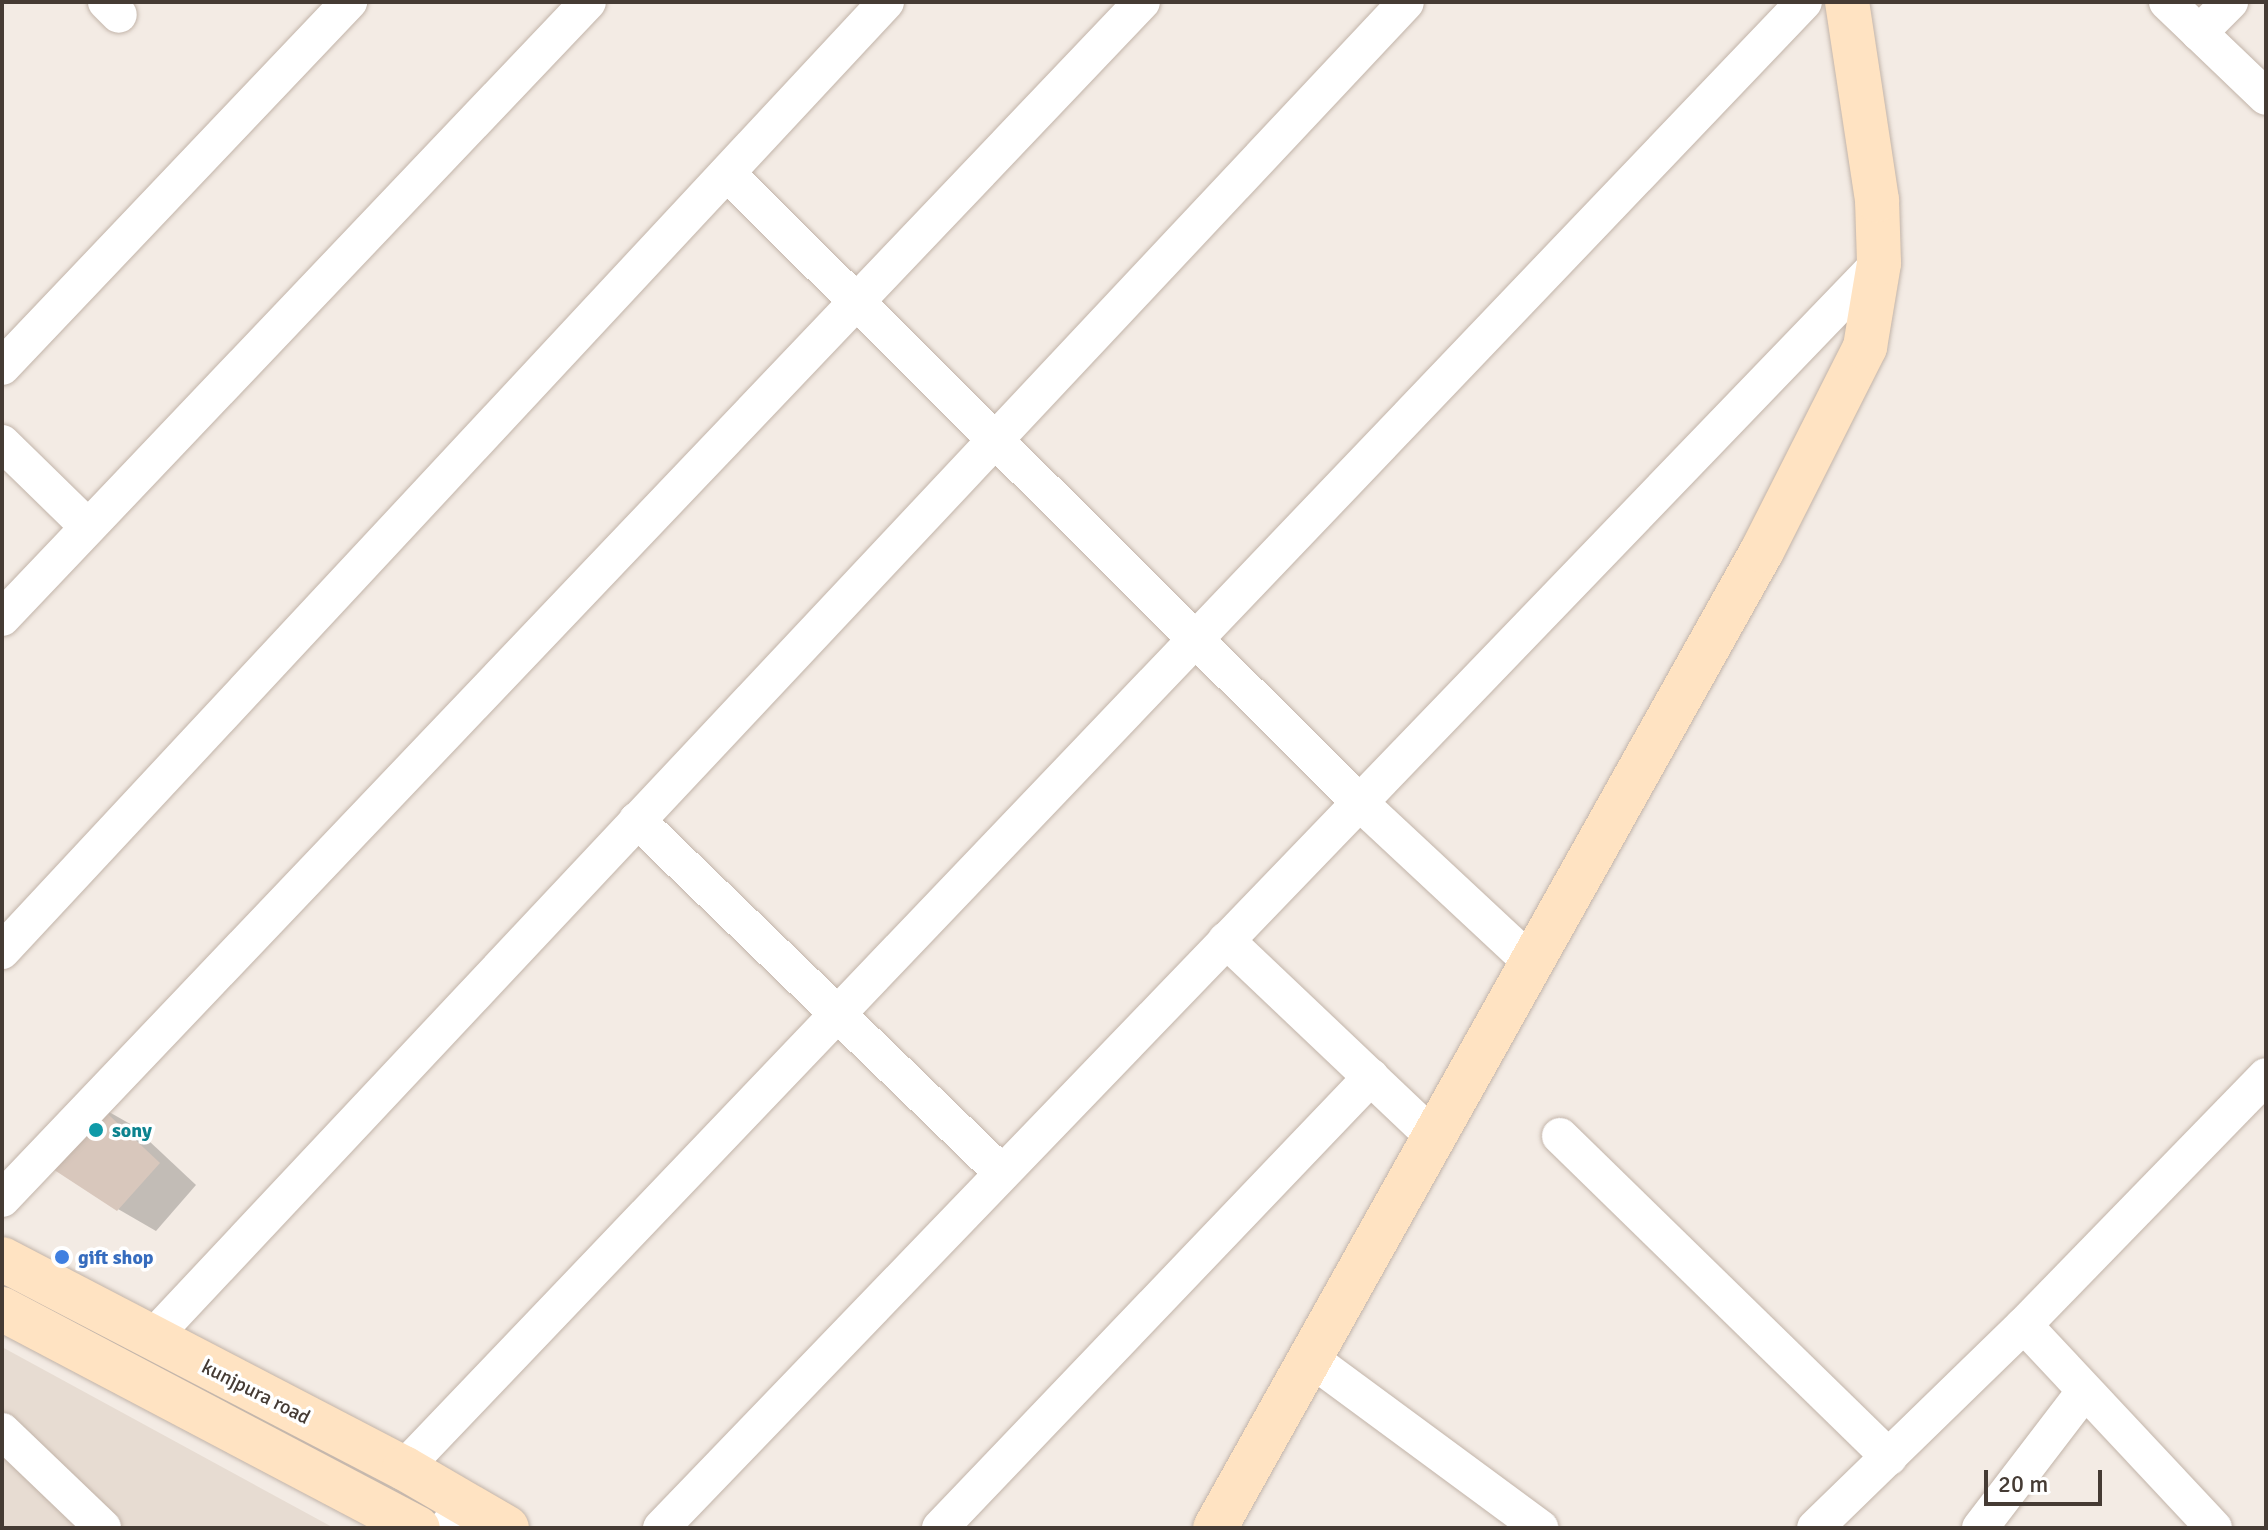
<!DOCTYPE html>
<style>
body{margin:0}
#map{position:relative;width:2268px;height:1530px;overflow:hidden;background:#f3ebe4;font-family:Signika,sans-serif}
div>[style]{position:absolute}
.residential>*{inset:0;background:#e7dcd2}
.shadow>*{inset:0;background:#0003}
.building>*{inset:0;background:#d8c7bc}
.roads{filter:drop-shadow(0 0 2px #c2b4a9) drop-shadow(0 0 2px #c2b4a9)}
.street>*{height:36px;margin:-18px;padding:0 18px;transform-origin:18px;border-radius:18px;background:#fff}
.secondary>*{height:44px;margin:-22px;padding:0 22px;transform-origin:22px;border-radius:22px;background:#ffe3c2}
.dots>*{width:22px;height:22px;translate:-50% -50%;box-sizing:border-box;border:4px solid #fff;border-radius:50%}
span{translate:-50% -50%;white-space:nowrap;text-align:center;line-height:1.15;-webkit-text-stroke:7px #fff;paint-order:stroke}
.culture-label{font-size:20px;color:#0d838f;font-weight:700}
.left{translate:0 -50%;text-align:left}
.shop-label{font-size:20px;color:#366cbe;font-weight:700}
.street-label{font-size:20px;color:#453b34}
.frame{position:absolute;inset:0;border:4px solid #453b34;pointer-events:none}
.scale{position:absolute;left:1984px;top:1470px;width:118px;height:36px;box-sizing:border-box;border:4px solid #453b34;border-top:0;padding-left:10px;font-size:24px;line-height:28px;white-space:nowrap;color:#453b34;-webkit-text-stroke:6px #fff;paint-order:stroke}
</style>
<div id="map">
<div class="residential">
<i style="clip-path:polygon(2px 1347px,334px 1528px,2px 1528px)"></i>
</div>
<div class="shadow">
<i style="clip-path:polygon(95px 1104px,132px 1125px,196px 1185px,156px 1231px,118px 1209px)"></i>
</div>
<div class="building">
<i style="clip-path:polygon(94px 1101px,160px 1163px,117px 1211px,39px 1160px)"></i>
</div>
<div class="roads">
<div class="street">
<i style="left:106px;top:2px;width:18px;rotate:45deg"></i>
<i style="left:2167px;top:2px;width:137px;rotate:43.8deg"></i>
<i style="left:2199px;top:33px;width:44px;rotate:-45deg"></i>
<i style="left:727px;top:173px;width:892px;rotate:44.86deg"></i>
<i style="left:1359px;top:802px;width:239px;rotate:43deg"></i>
<i style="left:2px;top:367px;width:504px;rotate:-46.45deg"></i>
<i style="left:2px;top:443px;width:120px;rotate:44.3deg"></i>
<i style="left:2px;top:618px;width:850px;rotate:-46.43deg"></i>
<i style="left:637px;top:820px;width:508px;rotate:44.04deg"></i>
<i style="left:1226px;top:940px;width:289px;rotate:43.5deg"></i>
<i style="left:2px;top:951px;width:1297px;rotate:-47.03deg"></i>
<i style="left:1560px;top:1136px;width:460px;rotate:44.3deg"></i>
<i style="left:2px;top:1199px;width:1653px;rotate:-46.4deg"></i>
<i style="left:2024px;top:1325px;width:278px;rotate:46.9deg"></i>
<i style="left:152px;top:1338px;width:1832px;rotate:-46.81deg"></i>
<i style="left:1311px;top:1359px;width:285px;rotate:36.4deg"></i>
<i style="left:2px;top:1431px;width:140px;rotate:43.8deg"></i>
<i style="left:404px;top:1468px;width:2027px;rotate:-46.32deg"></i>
<i style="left:446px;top:1528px;width:30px;rotate:-49deg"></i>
<i style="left:661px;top:1528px;width:1756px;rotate:-46.08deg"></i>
<i style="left:940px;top:1528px;width:624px;rotate:-46.3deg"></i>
<i style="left:1815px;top:1528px;width:291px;rotate:-44.2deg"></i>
<i style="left:2024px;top:1325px;width:347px;rotate:-45.8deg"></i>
<i style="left:1980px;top:1528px;width:171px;rotate:-52.6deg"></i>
</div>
<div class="secondary">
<i style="left:2px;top:1259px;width:453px;rotate:27.5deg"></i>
<i style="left:404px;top:1468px;width:119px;rotate:30.2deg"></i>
<i style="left:2px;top:1309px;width:470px;rotate:27.8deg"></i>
<i style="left:1215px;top:1528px;width:1120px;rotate:-60.76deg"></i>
<i style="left:1762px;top:551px;width:229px;rotate:-63.2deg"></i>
<i style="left:1865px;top:347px;width:85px;rotate:-80.5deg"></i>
<i style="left:1879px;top:263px;width:63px;rotate:-91.8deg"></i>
<i style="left:1877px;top:200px;width:200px;rotate:-98.6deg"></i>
</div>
</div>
<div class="dots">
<i style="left:96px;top:1130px;background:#0f9aa8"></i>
<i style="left:62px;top:1257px;background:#3f7fe0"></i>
</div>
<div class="culture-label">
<span class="left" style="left:112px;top:1130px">sony</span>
</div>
<div class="shop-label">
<span class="left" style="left:78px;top:1257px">gift shop</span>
</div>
<div class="street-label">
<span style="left:256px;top:1392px;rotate:27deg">kunjpura road</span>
</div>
<div class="frame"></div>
<div class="scale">20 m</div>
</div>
